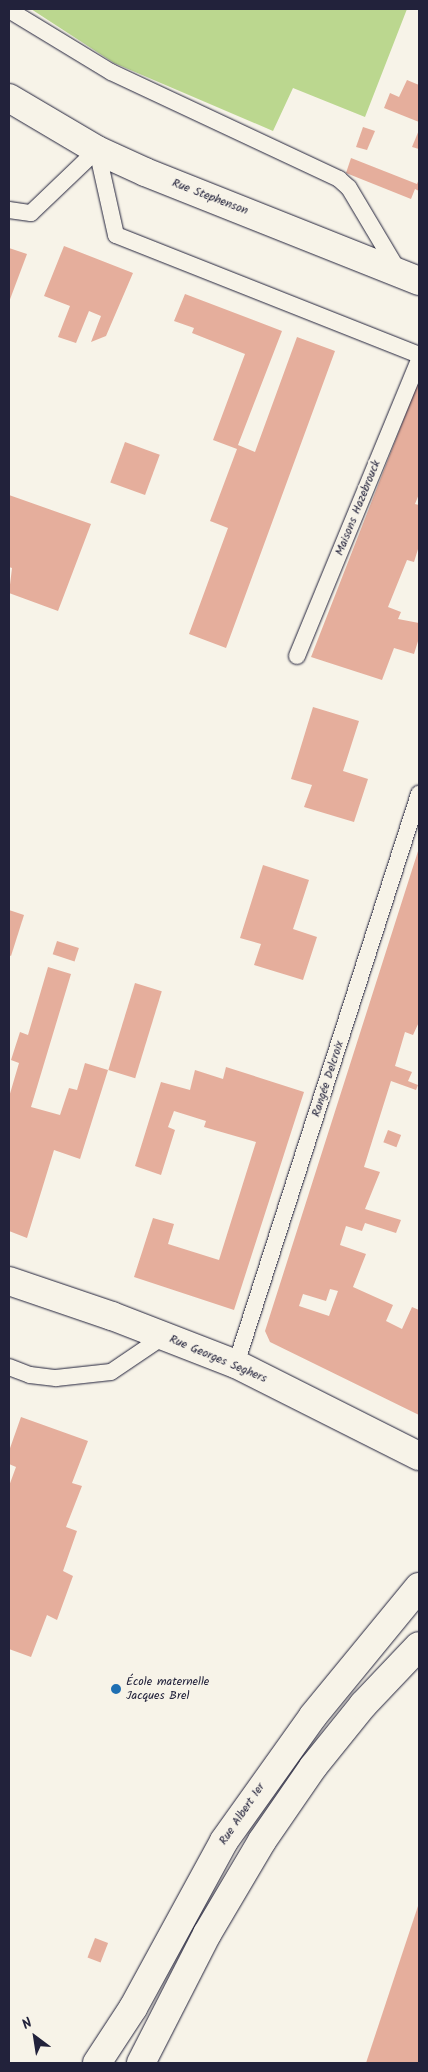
<!DOCTYPE html>
<meta charset="utf-8">
<style>
body{margin:0}
#map{position:relative;width:428px;height:2072px;overflow:hidden;background:#f7f3e8;font-family:Kalam,sans-serif}
div>[style]{position:absolute}
.green>*{inset:0;background:#bbd78f}
.building>*{inset:0;background:#e5ae9c;transform-origin:0 0}
.roads{filter:drop-shadow(0 0 1px #22223b) drop-shadow(0 0 1px #22223b)}
.lane>*{height:16px;margin:-8px;padding:0 8px;transform-origin:8px;border-radius:8px;background:#f7f3e8}
.street>*{height:28px;margin:-14px;padding:0 14px;transform-origin:14px;border-radius:14px;background:#f7f3e8}
.secondary>*{height:28px;margin:-14px;padding:0 14px;transform-origin:14px;border-radius:14px;background:#f7f3e8}
.dots>*{width:14px;height:14px;translate:-50% -50%;box-sizing:border-box;border:2px solid #f7f3e8;border-radius:50%}
span{translate:-50% -50%;white-space:nowrap;text-align:center;line-height:1.15;-webkit-text-stroke:4.5px #f7f3e8;paint-order:stroke}
.street-label{font-size:12px;color:#22223b}
.poi-label{font-size:12px;color:#22223b}
.left{translate:0 -50%;text-align:left}
.frame{position:absolute;inset:0;border:10px solid #22223b;pointer-events:none}
.north{position:absolute;left:10px;top:2012px;width:50px;height:50px;-webkit-text-stroke:4px #f7f3e8;paint-order:stroke;rotate:329deg;font-size:14px;font-weight:700;line-height:20px;text-align:center;color:#22223b}
.north::after{content:'';display:block;margin:auto;width:18px;height:22px;background:#22223b;clip-path:polygon(50% 0,100% 100%,50% 72%,0 100%)}
</style>
<div id="map">
<div class="green">
<i style="clip-path:polygon(31px 9px,407px 9px,365px 117px,293px 88px,273px 131px,114px 63px)"></i>
</div>
<div class="building">
<i style="clip-path:polygon(407px 80px,419px 85px,419px 122px,384px 108px,390px 93px,399px 97px)"></i>
<i style="clip-path:polygon(363px 127px,375px 131px,367px 150px,356px 147px)"></i>
<i style="clip-path:polygon(419px 130px,419px 149px,412px 147px)"></i>
<i style="clip-path:polygon(351px 158px,417px 184px,419px 179px,419px 191px,415px 189px,411px 199px,346px 173px)"></i>
<i style="clip-path:polygon(64px 246px,133px 273px,106px 336px,91px 342px,101px 316px,89px 311px,76px 343px,58px 337px,70px 306px,44px 296px)"></i>
<i style="clip-path:polygon(9px 248px,27px 254px,9px 302px)"></i>
<i style="clip-path:polygon(185px 294px,282px 331px,238px 445px,255px 452px,297px 337px,335px 351px,226px 648px,189px 634px,228px 528px,210px 521px,237px 449px,213px 440px,245px 354px,192px 333px,194px 328px,174px 321px)"></i>
<i style="clip-path:polygon(419px 380px,419px 494px,415px 504px,419px 505px,419px 546px,414px 562px,407px 560px,388px 607px,401px 612px,398px 619px,419px 623px,419px 638px,414px 654px,394px 648px,382px 680px,311px 657px)"></i>
<i style="left:125px;top:442px;width:37px;height:43px;rotate:20deg"></i>
<i style="clip-path:polygon(9px 495px,91px 524px,58px 611px,9px 593px,12px 568px,9px 567px)"></i>
<i style="clip-path:polygon(313px 707px,359px 721px,343px 771px,368px 779px,354px 822px,304px 807px,312px 785px,291px 779px)"></i>
<i style="clip-path:polygon(evenodd,419px 848px,419px 1022px,413px 1035px,405px 1032px,395px 1066px,412px 1072px,408px 1081px,418px 1085px,416px 1090px,391px 1081px,364px 1167px,380px 1172px,365px 1209px,401px 1220px,396px 1233px,365px 1223px,362px 1231px,346px 1226px,340px 1245px,366px 1254px,353px 1287px,393px 1305px,386px 1321px,402px 1329px,412px 1307px,419px 1310px,419px 1415px,270px 1342px,265px 1331px,419px 848px,330px 1289px,338px 1291px,329px 1316px,299px 1306px,303px 1294px,326px 1301px,330px 1289px)"></i>
<i style="clip-path:polygon(263px 865px,309px 880px,293px 929px,317px 937px,303px 980px,254px 965px,261px 944px,240px 938px)"></i>
<i style="clip-path:polygon(9px 910px,24px 915px,11px 956px,9px 955px)"></i>
<i style="left:57px;top:941px;width:23px;height:14px;rotate:18deg"></i>
<i style="clip-path:polygon(48px 967px,71px 974px,31px 1107px,60px 1115px,69px 1088px,77px 1090px,85px 1063px,108px 1070px,80px 1159px,54px 1150px,27px 1238px,9px 1231px,9px 1097px,19px 1063px,11px 1060px,20px 1032px,28px 1035px)"></i>
<i style="left:135px;top:983px;width:28px;height:91px;rotate:17deg"></i>
<i style="clip-path:polygon(226px 1067px,304px 1092px,234px 1310px,134px 1277px,153px 1218px,174px 1224px,168px 1244px,219px 1260px,256px 1142px,204px 1127px,206px 1121px,174px 1111px,168px 1127px,175px 1130px,161px 1175px,135px 1166px,161px 1082px,190px 1090px,195px 1070px,223px 1079px)"></i>
<i style="left:388px;top:1130px;width:14px;height:13px;rotate:21deg"></i>
<i style="clip-path:polygon(21px 1417px,88px 1441px,72px 1483px,82px 1486px,66px 1527px,77px 1531px,63px 1571px,73px 1576px,57px 1620px,47px 1615px,31px 1657px,9px 1649px,9px 1486px,16px 1467px,9px 1464px,9px 1451px)"></i>
<i style="clip-path:polygon(419px 1903px,419px 2063px,366px 2063px)"></i>
<i style="left:95px;top:1938px;width:14px;height:21px;rotate:21deg"></i>
</div>
<div class="roads">
<div class="lane">
<i style="left:9px;top:10px;width:119px;rotate:31.3deg"></i>
<i style="left:111px;top:72px;width:252px;rotate:25.1deg"></i>
<i style="left:339px;top:179px;width:13px;rotate:42deg"></i>
<i style="left:349px;top:188px;width:98px;rotate:59.2deg"></i>
<i style="left:97px;top:150px;width:87px;rotate:77.4deg"></i>
<i style="left:116px;top:235px;width:326px;rotate:21.6deg"></i>
<i style="left:9px;top:210px;width:22px;rotate:8deg"></i>
<i style="left:31px;top:213px;width:91px;rotate:-43.7deg"></i>
<i style="left:297px;top:656px;width:320px;rotate:-67.6deg"></i>
<i style="left:236px;top:1364px;width:599px;rotate:-72.2deg"></i>
<i style="left:9px;top:1367px;width:22px;rotate:21deg"></i>
<i style="left:30px;top:1375px;width:26px;rotate:7deg"></i>
<i style="left:56px;top:1378px;width:55px;rotate:-6.2deg"></i>
<i style="left:111px;top:1372px;width:64px;rotate:-34.2deg"></i>
</div>
<div class="street">
<i style="left:9px;top:98px;width:102px;rotate:30.6deg"></i>
<i style="left:97px;top:150px;width:53px;rotate:24.6deg"></i>
<i style="left:145px;top:172px;width:295px;rotate:21.7deg"></i>
<i style="left:9px;top:1281px;width:109px;rotate:18.8deg"></i>
<i style="left:112px;top:1316px;width:133px;rotate:21.2deg"></i>
<i style="left:236px;top:1364px;width:205px;rotate:26.7deg"></i>
</div>
<div class="secondary">
<i style="left:97px;top:2063px;width:66px;rotate:-56.8deg"></i>
<i style="left:133px;top:2008px;width:190px;rotate:-61.4deg"></i>
<i style="left:224px;top:1841px;width:153px;rotate:-54.5deg"></i>
<i style="left:313px;top:1716px;width:167px;rotate:-50.6deg"></i>
<i style="left:141px;top:2063px;width:145px;rotate:-62.9deg"></i>
<i style="left:207px;top:1934px;width:108px;rotate:-59.4deg"></i>
<i style="left:262px;top:1841px;width:90px;rotate:-55.4deg"></i>
<i style="left:313px;top:1767px;width:80px;rotate:-51.1deg"></i>
<i style="left:363px;top:1705px;width:81px;rotate:-46.5deg"></i>
</div>
</div>
<div class="dots">
<i style="left:116px;top:1689px;background:#1f6fb2"></i>
</div>
<div class="street-label">
<span style="left:210px;top:197px;rotate:21deg">Rue Stephenson</span>
<span style="left:358px;top:508px;rotate:-68deg">Maisons Hazebrouck</span>
<span style="left:328px;top:1079px;rotate:-72deg">Rangée Delcroix</span>
<span style="left:218px;top:1359px;rotate:23deg">Rue Georges Seghers</span>
<span style="left:242px;top:1814px;rotate:-56deg">Rue Albert 1er</span>
</div>
<div class="poi-label">
<span class="left" style="left:126px;top:1689px">École maternelle<br>Jacques Brel</span>
</div>
<div class="frame"></div>
<div class="north">N</div>
</div>
